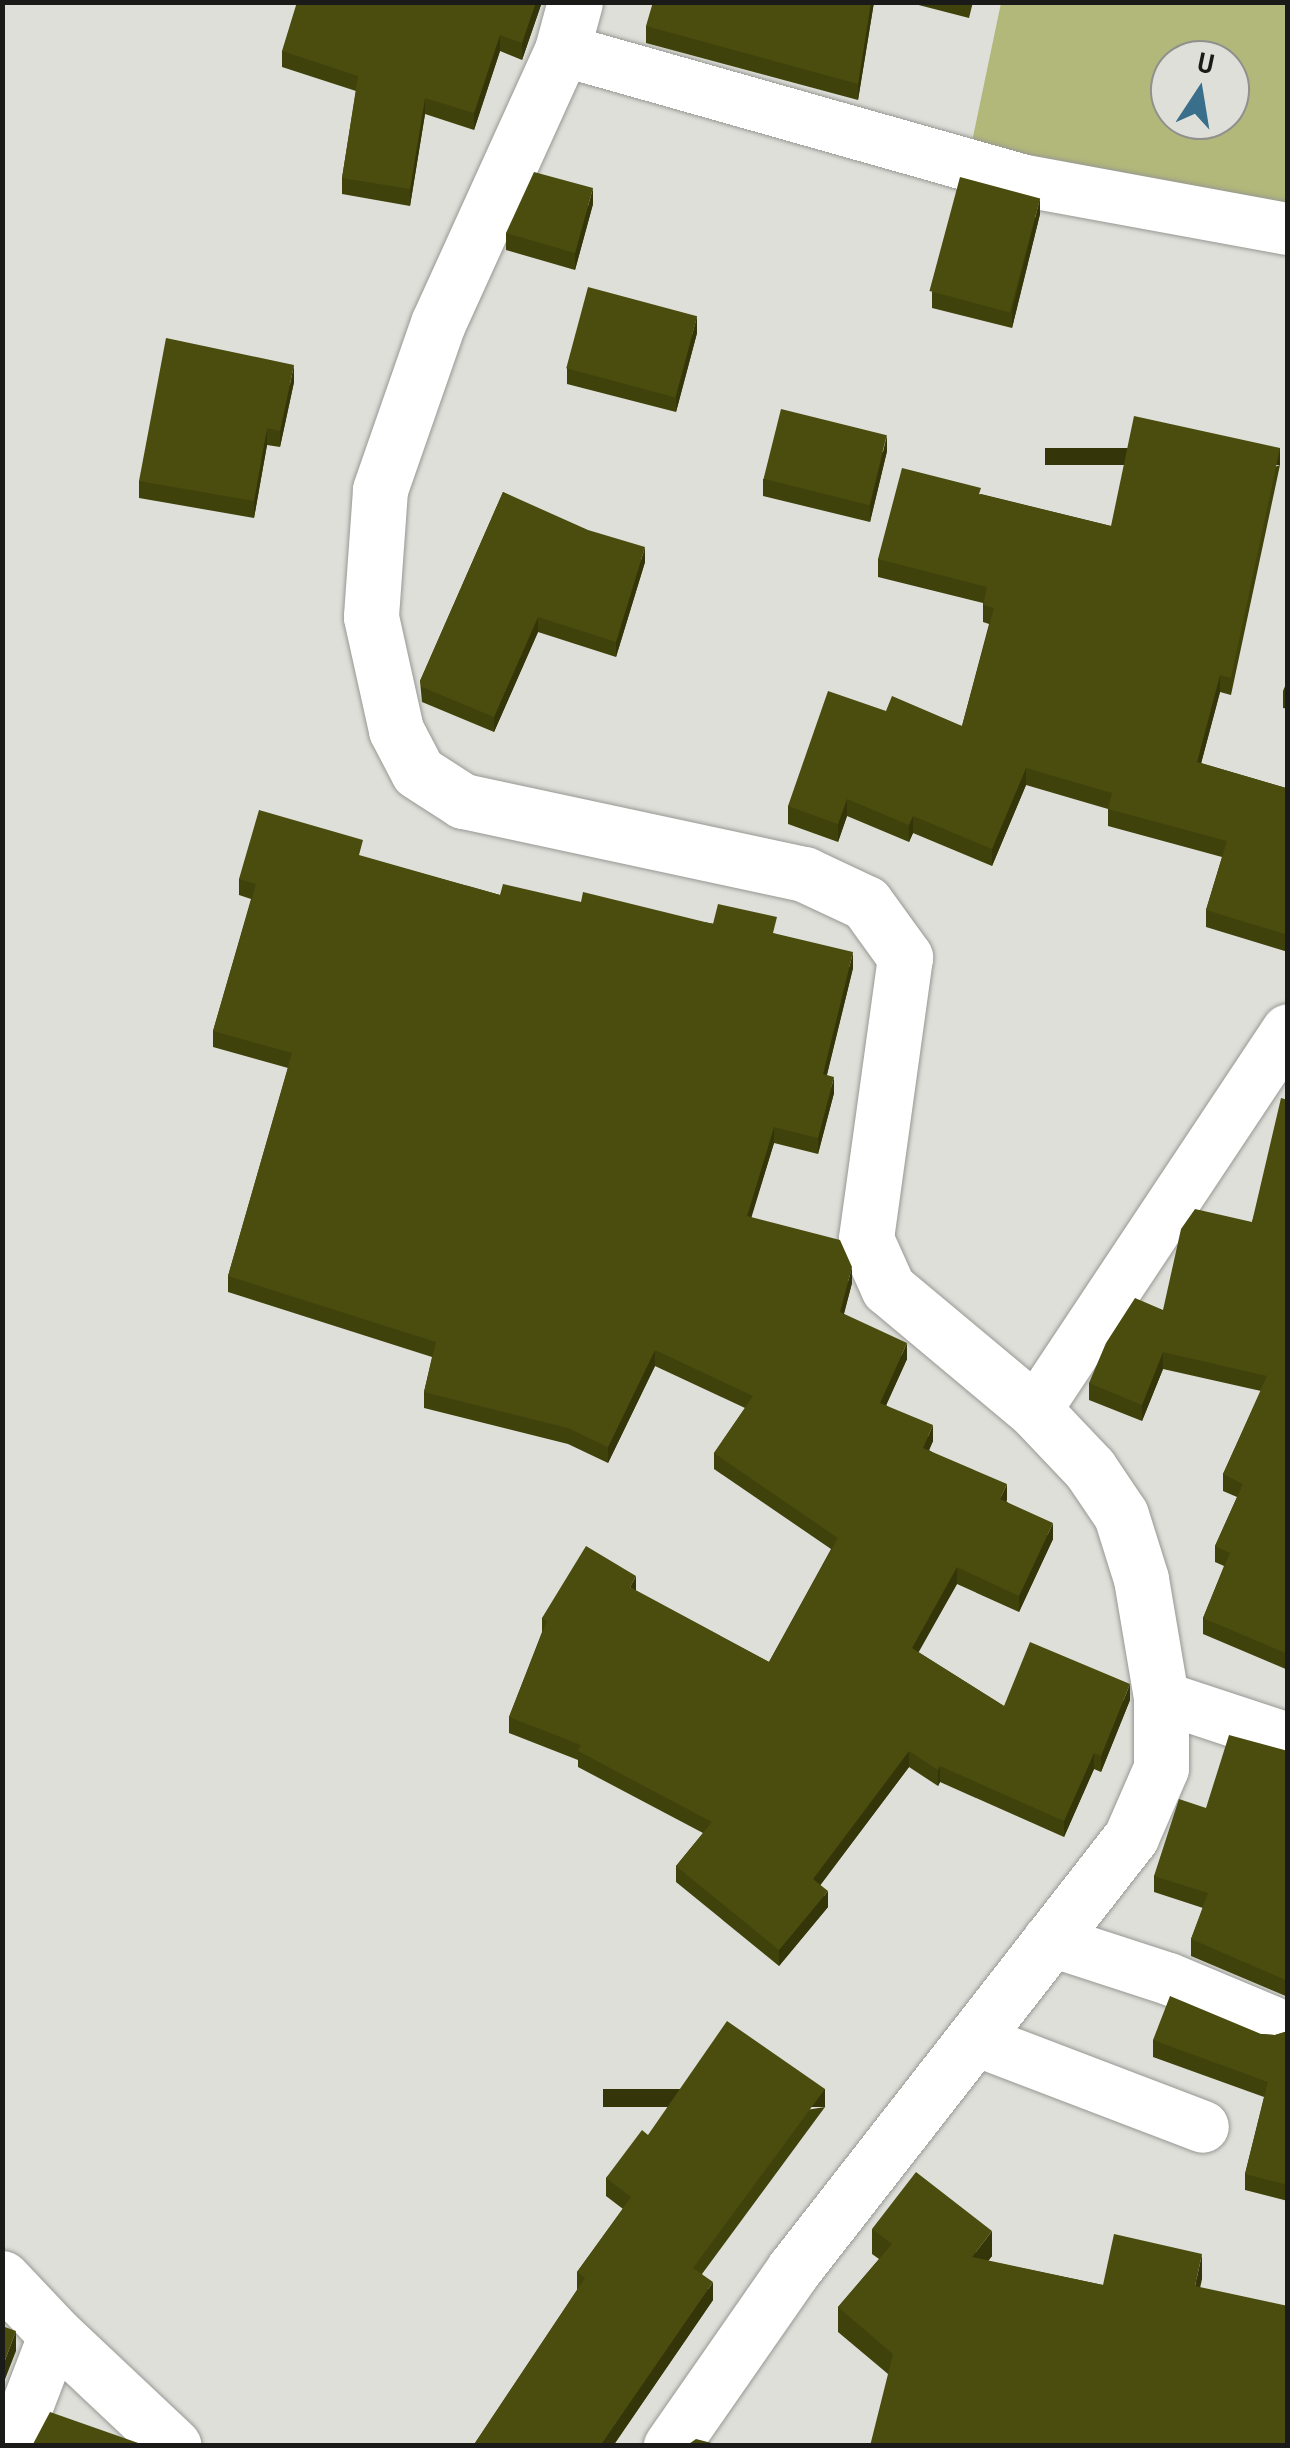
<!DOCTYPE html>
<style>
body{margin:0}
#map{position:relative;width:1290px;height:2448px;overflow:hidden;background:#dfdfda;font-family:"Archivo Narrow",sans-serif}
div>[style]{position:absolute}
.forest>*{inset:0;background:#b2b77a}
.roads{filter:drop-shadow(0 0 2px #979893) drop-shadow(0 0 2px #979893)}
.street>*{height:52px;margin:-26px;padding:0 26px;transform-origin:26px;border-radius:26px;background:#fff}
.secondary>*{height:55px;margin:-27.5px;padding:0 27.5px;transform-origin:27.5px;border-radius:27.5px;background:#fff}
.wall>*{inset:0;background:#40420c}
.shaded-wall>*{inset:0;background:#34360a;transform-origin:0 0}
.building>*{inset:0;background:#4a4d0e;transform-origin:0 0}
span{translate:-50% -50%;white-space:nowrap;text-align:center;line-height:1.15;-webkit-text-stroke:10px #dfdfda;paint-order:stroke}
.frame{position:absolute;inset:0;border:5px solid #1a1a19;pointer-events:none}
.north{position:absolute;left:1150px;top:40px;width:100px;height:100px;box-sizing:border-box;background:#dfdfda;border:2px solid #90908d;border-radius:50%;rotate:12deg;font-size:28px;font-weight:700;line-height:40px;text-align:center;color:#1a1a19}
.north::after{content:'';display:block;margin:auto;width:35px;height:45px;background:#396f8a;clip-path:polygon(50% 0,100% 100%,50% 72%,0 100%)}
</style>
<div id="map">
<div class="forest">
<i style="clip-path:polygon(evenodd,1001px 3px,1287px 3px,1287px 209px,969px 156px,1001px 3px,1170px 60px,1230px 60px,1230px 120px,1170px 120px,1170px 60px)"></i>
</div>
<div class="roads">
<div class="street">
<i style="left:562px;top:50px;width:482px;rotate:15.8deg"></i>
<i style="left:1026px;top:181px;width:266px;rotate:10.4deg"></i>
<i style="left:1035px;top:1411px;width:457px;rotate:-56.4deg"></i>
<i style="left:1161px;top:1697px;width:134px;rotate:18.3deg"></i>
<i style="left:1049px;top:1940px;width:126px;rotate:18deg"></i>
<i style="left:1169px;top:1979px;width:112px;rotate:22.7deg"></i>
<i style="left:973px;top:2039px;width:246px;rotate:20.9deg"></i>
<i style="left:12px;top:2446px;width:120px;rotate:-69deg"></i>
</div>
<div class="secondary">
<i style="left:575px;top:2px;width:50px;rotate:105.2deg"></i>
<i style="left:562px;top:50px;width:300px;rotate:114.4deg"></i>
<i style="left:438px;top:323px;width:177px;rotate:109.2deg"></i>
<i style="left:380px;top:490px;width:127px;rotate:94.1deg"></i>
<i style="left:371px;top:617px;width:116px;rotate:77.5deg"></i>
<i style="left:396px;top:730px;width:47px;rotate:62.4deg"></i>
<i style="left:418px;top:772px;width:54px;rotate:32.8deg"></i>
<i style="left:463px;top:801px;width:349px;rotate:12.1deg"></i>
<i style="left:804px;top:874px;width:68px;rotate:25.1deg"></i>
<i style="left:866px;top:903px;width:67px;rotate:54.2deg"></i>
<i style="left:905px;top:957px;width:285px;rotate:97.9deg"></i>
<i style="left:866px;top:1239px;width:54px;rotate:65.8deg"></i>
<i style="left:888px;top:1288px;width:192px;rotate:39.9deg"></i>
<i style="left:1035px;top:1411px;width:80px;rotate:46.5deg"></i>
<i style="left:1090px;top:1469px;width:55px;rotate:56deg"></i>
<i style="left:1121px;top:1515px;width:67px;rotate:72.6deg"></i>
<i style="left:1141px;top:1579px;width:120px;rotate:80.4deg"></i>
<i style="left:1161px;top:1697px;width:71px;rotate:90deg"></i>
<i style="left:1161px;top:1768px;width:75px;rotate:113.5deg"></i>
<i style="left:1131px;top:1837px;width:548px;rotate:127.96deg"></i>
<i style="left:794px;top:2269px;width:216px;rotate:124.8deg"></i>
<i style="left:2px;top:2278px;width:77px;rotate:46.6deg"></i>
<i style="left:55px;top:2334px;width:163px;rotate:43.3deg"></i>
</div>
</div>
<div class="wall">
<i style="clip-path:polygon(542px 2px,522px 60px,500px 51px,474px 130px,425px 114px,410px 206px,342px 194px,342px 178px,356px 91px,282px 67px,282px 51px)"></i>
<i style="clip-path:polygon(874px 2px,858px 100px,646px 43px,646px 26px)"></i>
<i style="clip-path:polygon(907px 2px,973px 2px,969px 18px)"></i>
<i style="clip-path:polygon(593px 204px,575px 270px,506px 250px,506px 233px)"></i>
<i style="clip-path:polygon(1040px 214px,1012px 328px,932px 308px,932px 292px)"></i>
<i style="clip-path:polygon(697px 333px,676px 412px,567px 384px,567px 368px)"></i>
<i style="clip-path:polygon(294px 382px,280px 447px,267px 445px,254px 518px,139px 498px,139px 481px)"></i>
<i style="clip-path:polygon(887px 451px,870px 522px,763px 496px,763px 479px)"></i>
<i style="clip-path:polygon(1280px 465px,1231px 695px,1220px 692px,1201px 763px,1286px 788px,1288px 783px,1288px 952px,1206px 927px,1206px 910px,1222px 857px,1108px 826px,1108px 809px,1026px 785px,992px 866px,913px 833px,909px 842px,847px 816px,838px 842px,788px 824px,788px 806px,886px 711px,962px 726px,989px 624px,983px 622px,983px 603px,878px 577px,878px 559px,981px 494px,1111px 526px)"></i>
<i style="clip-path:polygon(503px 492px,645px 562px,616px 657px,538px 632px,494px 732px,422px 702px,420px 681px)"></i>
<i style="clip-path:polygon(1288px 679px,1288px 709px,1283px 708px,1283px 691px)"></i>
<i style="clip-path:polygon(363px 857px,500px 895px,581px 902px,776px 934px,853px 968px,827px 1075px,834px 1093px,818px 1154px,774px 1143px,751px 1217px,852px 1283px,844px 1314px,907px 1359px,886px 1405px,933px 1441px,929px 1450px,1006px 1501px,1053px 1539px,1019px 1612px,957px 1584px,918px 1652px,1004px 1706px,1130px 1700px,1101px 1772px,1094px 1769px,1064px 1837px,940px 1782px,938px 1786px,909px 1767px,820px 1885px,828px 1907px,779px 1966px,676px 1882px,676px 1866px,703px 1833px,578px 1767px,578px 1760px,509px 1733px,509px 1717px,542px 1632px,542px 1618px,636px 1591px,769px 1662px,831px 1549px,714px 1469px,714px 1453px,745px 1408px,655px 1366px,608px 1463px,568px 1444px,424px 1408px,424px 1392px,432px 1357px,228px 1292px,228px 1276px,288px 1068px,213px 1047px,213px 1031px,251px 899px,239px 895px,239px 879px)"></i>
<i style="clip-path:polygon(1288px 1100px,1288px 1670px,1203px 1634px,1203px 1618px,1224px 1566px,1215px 1562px,1215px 1546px,1237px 1497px,1223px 1491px,1223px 1474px,1261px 1391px,1163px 1369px,1142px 1421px,1089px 1400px,1089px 1383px,1252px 1222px)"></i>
<i style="clip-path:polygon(1288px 1751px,1288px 1997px,1191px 1956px,1191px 1939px,1203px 1908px,1154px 1892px,1154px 1876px,1206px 1808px)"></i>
<i style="clip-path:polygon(1288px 2031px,1288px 2201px,1245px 2190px,1245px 2174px,1264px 2097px,1153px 2057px,1153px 2040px,1261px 2034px,1275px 2035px)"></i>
<i style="clip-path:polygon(825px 2107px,702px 2274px,713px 2300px,613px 2446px,473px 2446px,577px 2290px,577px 2272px,623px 2209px,606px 2196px,606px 2178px,648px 2135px)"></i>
<i style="clip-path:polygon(872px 2229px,992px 2256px,988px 2261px,1103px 2285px,1202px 2279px,888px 2374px,838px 2332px,838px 2307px,879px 2259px,872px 2254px)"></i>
</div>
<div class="shaded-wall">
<i style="clip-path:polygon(536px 2px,542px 2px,522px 60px,522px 43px)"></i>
<i style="clip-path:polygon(871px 2px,874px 2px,858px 100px,858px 84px)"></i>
<i style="clip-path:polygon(500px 35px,500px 51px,474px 130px,474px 113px)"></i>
<i style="clip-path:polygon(425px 98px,425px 114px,410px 206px,410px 189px)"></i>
<i style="clip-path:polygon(593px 188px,593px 204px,575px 270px,575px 253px)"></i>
<i style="clip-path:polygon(1040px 198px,1040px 214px,1012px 328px,1012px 311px)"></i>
<i style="clip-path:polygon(697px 316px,697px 333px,676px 412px,676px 396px)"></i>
<i style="clip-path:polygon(294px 365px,294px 382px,280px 447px,280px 431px)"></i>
<i style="clip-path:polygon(267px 428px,267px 445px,254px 518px,254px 501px)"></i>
<i style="clip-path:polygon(887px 435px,887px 451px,870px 522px,870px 506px)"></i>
<i style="left:1280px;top:448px;width:17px;height:235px;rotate:90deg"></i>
<i style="clip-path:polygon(645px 547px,645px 562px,616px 657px,616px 642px)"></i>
<i style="clip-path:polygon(538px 617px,538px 632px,494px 732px,494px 717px)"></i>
<i style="clip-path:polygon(1220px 675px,1220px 692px,1197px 779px,1197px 762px)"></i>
<i style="clip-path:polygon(1026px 768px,1026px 785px,992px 866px,992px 849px)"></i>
<i style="clip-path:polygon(847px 799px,847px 816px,838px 842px,838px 824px)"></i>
<i style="clip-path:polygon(913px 816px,913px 833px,909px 842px,909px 825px)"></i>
<i style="clip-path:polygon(853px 952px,853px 968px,823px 1090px,823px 1074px)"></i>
<i style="clip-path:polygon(834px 1077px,834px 1093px,818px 1154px,818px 1138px)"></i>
<i style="clip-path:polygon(774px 1127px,774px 1143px,747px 1232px,747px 1216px)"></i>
<i style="clip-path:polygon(852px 1267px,852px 1283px,840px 1328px,840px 1312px)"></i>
<i style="clip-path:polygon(907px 1343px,907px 1359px,880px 1419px,880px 1403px)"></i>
<i style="clip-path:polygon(655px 1350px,655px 1366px,608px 1463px,608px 1447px)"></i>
<i style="clip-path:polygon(1163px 1352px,1163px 1369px,1142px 1421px,1142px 1405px)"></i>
<i style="clip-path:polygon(933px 1425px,933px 1441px,923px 1464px,923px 1448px)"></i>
<i style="clip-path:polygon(1007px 1484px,1007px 1500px,1000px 1515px,1000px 1499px)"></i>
<i style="clip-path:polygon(1053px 1523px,1053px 1539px,1019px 1612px,1019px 1596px)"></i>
<i style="clip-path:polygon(957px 1567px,957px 1584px,912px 1664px,912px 1648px)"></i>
<i style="clip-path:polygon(636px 1576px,636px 1592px,630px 1587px)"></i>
<i style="clip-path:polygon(1130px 1684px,1130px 1700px,1101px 1772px,1101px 1756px)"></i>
<i style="clip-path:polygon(909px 1751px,909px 1767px,813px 1895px,813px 1879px)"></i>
<i style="clip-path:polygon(1094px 1753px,1094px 1769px,1064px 1837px,1064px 1821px)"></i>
<i style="clip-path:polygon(940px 1766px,940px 1782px,938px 1786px,938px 1770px)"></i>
<i style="clip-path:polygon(828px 1891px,828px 1907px,779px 1966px,779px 1950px)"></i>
<i style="left:825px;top:2089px;width:18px;height:222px;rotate:90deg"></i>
<i style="clip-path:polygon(992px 2231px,992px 2256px,972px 2282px,972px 2257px)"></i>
<i style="clip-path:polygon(1202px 2254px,1202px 2279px,1195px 2311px,1195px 2286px)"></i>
<i style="clip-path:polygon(713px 2282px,713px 2300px,613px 2446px,600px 2446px)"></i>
<i style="clip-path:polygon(16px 2331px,16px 2351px,2px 2387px,2px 2368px)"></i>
</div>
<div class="building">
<i style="clip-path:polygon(297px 2px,536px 2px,522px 43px,500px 35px,474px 113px,425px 98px,410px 189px,342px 178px,358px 76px,282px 51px)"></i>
<i style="clip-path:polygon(653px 2px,871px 2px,858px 84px,646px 26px)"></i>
<i style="clip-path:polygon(534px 172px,593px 188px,575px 253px,506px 233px)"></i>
<i style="left:960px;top:177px;width:83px;height:118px;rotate:15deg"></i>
<i style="left:588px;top:287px;width:113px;height:84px;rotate:15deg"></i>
<i style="clip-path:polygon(166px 338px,294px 365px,280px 431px,267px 428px,254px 501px,139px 481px)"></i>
<i style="left:781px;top:409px;width:109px;height:72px;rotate:14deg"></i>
<i style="clip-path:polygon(1134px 416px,1280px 448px,1231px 678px,1220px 675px,1197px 762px,1286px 788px,1288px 783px,1288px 935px,1206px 910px,1227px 841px,1108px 809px,1112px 793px,1026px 768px,992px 849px,913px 816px,909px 825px,847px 799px,838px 824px,788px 806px,828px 691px,886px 711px,892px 696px,962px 726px,994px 608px,983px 605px,987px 587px,878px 559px,902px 468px,981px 488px,979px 494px,1111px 526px)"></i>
<i style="clip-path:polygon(503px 492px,588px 530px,645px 547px,616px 642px,538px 617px,494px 717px,422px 687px,420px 681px)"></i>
<i style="clip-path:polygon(259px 810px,363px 840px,359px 855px,500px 895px,503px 884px,581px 902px,583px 892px,713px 924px,718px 904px,777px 917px,773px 933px,853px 952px,823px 1074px,834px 1077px,818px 1138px,774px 1127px,747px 1216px,840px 1240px,852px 1267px,840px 1312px,907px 1343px,880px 1403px,933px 1425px,923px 1448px,1007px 1484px,1000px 1499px,1053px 1523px,1019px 1596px,957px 1567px,912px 1648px,1004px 1706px,1030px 1642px,1130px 1684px,1101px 1756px,1094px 1753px,1064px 1821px,940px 1766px,938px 1770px,909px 1751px,813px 1879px,828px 1891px,779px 1950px,676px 1866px,712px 1822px,578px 1751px,581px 1745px,509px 1717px,547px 1621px,542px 1618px,586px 1546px,636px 1576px,630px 1587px,769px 1662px,838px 1538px,714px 1453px,753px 1396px,655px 1350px,608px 1447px,568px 1428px,424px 1392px,436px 1342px,228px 1276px,292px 1053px,213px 1031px,256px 884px,239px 879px)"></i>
<i style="clip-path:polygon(1281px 1098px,1288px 1100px,1288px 1654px,1203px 1618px,1230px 1553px,1215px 1546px,1243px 1484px,1223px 1474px,1267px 1376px,1163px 1352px,1142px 1405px,1089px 1383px,1106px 1343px,1135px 1298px,1163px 1310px,1181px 1229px,1195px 1209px,1252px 1222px)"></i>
<i style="clip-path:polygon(1229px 1735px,1288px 1751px,1288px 1981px,1191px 1939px,1208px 1893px,1154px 1876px,1179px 1799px,1206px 1808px)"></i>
<i style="clip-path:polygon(1170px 1996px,1261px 2034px,1275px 2035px,1288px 2031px,1288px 2185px,1245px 2174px,1268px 2082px,1153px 2040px)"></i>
<i style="clip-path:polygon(727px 2021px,825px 2089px,693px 2268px,713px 2282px,600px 2446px,473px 2446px,585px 2278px,577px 2272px,631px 2197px,606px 2178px,642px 2130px,648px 2135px)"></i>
<i style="clip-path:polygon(916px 2172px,992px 2231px,972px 2257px,1103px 2285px,1114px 2234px,1202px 2254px,1195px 2286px,1288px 2306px,1288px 2446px,870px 2446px,893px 2354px,838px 2307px,892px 2244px,872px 2229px)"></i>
<i style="clip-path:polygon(2px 2326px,16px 2331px,2px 2368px)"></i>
<i style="clip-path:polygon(50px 2412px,141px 2444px,140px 2446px,32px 2446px)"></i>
<i style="clip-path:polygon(696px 2439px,723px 2446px,686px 2446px)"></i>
</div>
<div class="frame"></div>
<div class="north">U</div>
</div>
